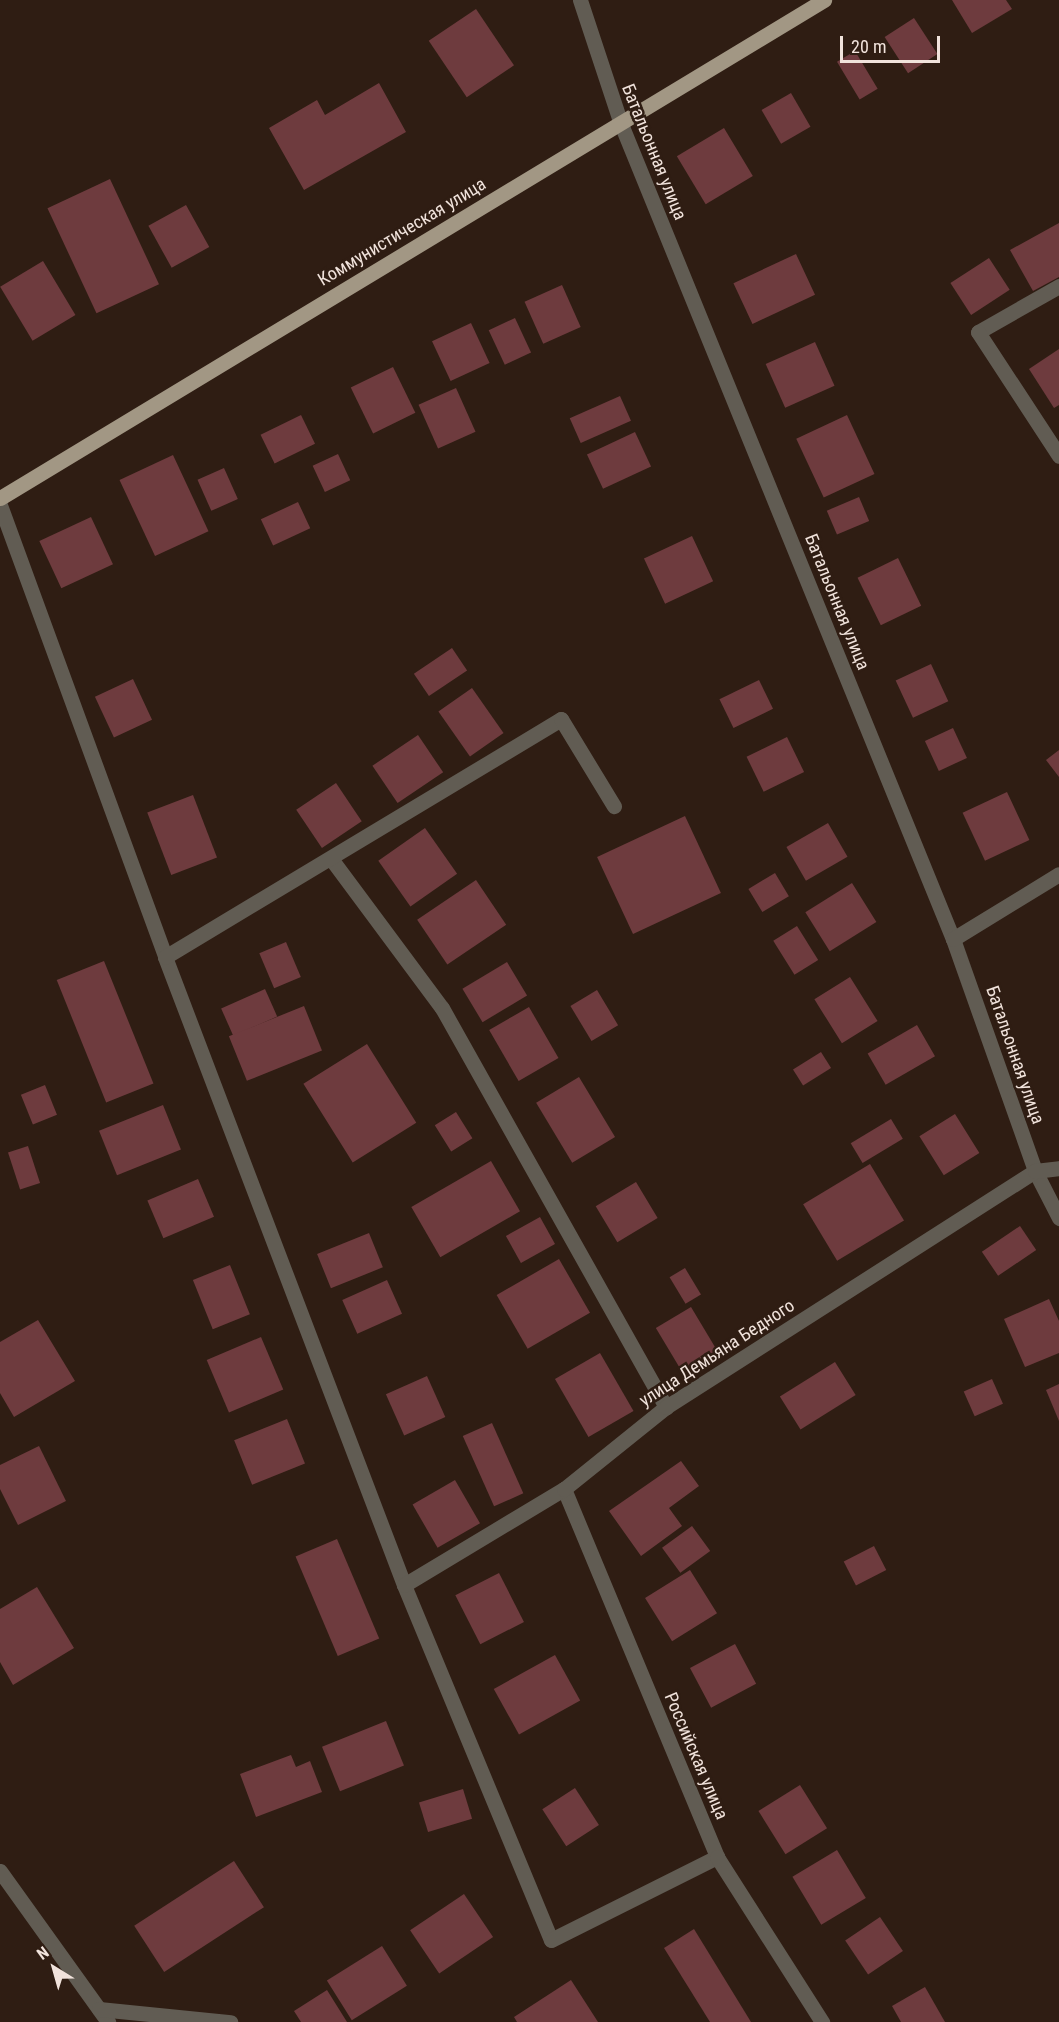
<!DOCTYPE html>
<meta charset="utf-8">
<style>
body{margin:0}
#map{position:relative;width:1059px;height:2022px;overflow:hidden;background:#2f1d13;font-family:"Roboto Condensed",sans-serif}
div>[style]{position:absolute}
.building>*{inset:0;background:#6e3b3e;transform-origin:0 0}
.minor>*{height:15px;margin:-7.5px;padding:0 7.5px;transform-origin:7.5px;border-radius:7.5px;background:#615c53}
.major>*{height:15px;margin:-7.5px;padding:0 7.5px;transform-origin:7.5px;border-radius:7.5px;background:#a29784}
span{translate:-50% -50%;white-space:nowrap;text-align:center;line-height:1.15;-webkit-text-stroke:5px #2f1d13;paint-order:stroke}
.street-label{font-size:18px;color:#f1e3dc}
.north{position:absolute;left:24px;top:1938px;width:60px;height:60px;-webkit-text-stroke:4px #2f1d13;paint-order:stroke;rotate:323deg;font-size:16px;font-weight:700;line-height:24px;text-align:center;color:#f1e3dc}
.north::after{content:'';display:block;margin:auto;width:21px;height:27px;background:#f1e3dc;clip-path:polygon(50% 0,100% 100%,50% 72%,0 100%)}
.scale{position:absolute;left:840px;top:36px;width:100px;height:27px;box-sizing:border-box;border:3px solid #f1e3dc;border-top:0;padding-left:8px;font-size:18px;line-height:21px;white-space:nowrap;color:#f1e3dc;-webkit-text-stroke:4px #2f1d13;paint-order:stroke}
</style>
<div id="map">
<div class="building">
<i style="clip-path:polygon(952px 0,1006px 0,1012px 9px,972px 33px)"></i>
<i style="left:476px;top:9px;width:68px;height:57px;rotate:56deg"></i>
<i style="left:914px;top:18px;width:43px;height:35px;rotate:57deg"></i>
<i style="left:855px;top:51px;width:44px;height:21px;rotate:59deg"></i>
<i style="clip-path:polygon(379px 83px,406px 132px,304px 190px,269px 128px,317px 100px,325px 115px)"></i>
<i style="left:791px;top:93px;width:39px;height:34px;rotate:60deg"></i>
<i style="left:724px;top:128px;width:56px;height:55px;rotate:59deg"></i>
<i style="left:110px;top:179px;width:116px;height:69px;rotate:65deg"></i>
<i style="left:186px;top:205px;width:48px;height:43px;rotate:61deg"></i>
<i style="clip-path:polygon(1059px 223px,1059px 277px,1033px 291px,1010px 250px)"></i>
<i style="left:796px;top:254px;width:45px;height:69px;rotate:65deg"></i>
<i style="left:989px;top:258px;width:38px;height:46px;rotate:57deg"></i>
<i style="left:43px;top:261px;width:63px;height:50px;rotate:59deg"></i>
<i style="left:562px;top:285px;width:46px;height:41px;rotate:66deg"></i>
<i style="left:515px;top:318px;width:38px;height:29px;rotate:65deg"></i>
<i style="left:471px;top:323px;width:44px;height:43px;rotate:65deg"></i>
<i style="left:815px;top:342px;width:48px;height:54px;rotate:66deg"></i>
<i style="clip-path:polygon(1059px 349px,1059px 405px,1054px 408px,1029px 369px)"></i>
<i style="left:393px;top:367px;width:51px;height:47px;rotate:64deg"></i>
<i style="left:456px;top:388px;width:48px;height:41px;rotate:66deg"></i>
<i style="left:620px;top:396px;width:27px;height:55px;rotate:66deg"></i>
<i style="left:301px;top:415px;width:32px;height:45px;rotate:64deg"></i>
<i style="left:847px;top:415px;width:65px;height:56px;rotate:65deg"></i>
<i style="left:635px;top:432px;width:38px;height:53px;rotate:65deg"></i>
<i style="left:338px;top:454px;width:29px;height:28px;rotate:65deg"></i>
<i style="left:173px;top:455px;width:84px;height:59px;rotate:65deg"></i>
<i style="left:224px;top:468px;width:34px;height:29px;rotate:66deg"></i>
<i style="left:859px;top:497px;width:26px;height:35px;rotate:67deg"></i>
<i style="left:298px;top:502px;width:29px;height:41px;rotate:65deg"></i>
<i style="left:91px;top:517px;width:52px;height:57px;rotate:65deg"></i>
<i style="left:692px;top:536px;width:50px;height:53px;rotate:65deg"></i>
<i style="left:898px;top:558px;width:53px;height:45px;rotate:64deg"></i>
<i style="left:452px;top:648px;width:27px;height:46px;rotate:56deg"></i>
<i style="left:931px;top:664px;width:41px;height:39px;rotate:65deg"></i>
<i style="left:133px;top:679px;width:45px;height:42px;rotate:65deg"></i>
<i style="left:759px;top:680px;width:32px;height:44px;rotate:64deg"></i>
<i style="left:472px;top:688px;width:55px;height:41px;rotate:55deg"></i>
<i style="left:953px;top:728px;width:33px;height:31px;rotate:65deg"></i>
<i style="left:418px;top:735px;width:45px;height:55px;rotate:56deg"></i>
<i style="left:787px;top:737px;width:39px;height:45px;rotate:64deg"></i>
<i style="clip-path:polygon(1059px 750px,1059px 777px,1046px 760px)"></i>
<i style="left:336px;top:783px;width:46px;height:48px;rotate:56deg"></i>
<i style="left:1007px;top:792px;width:53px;height:49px;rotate:65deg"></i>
<i style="left:193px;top:795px;width:67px;height:49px;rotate:69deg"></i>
<i style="left:685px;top:816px;width:85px;height:97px;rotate:65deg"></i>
<i style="left:828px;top:823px;width:39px;height:48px;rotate:60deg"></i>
<i style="left:425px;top:828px;width:56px;height:57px;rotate:55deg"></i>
<i style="left:775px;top:873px;width:27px;height:31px;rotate:59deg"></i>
<i style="left:476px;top:880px;width:54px;height:71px;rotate:56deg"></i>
<i style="left:852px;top:883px;width:46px;height:55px;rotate:58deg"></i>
<i style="left:797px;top:926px;width:40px;height:28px;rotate:58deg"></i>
<i style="left:286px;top:942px;width:38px;height:29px;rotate:67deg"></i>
<i style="left:104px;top:961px;width:132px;height:51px;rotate:68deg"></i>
<i style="left:507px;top:962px;width:39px;height:52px;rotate:59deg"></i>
<i style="left:850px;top:977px;width:52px;height:42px;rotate:58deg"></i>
<i style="left:265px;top:989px;width:30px;height:48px;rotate:66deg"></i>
<i style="left:597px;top:990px;width:41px;height:31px;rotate:59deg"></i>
<i style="left:304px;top:1006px;width:48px;height:81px;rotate:68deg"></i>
<i style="left:529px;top:1007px;width:59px;height:46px;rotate:60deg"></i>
<i style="left:917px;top:1025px;width:36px;height:57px;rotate:60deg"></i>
<i style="left:367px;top:1044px;width:93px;height:75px;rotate:58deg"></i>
<i style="left:821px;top:1052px;width:19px;height:33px;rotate:58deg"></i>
<i style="left:579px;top:1077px;width:70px;height:50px;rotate:59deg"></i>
<i style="left:45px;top:1085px;width:32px;height:26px;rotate:68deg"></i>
<i style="left:163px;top:1105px;width:48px;height:69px;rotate:68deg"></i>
<i style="left:456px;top:1112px;width:31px;height:25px;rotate:58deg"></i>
<i style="left:955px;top:1114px;width:46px;height:42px;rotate:58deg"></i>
<i style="left:891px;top:1119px;width:23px;height:47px;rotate:59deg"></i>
<i style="left:28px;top:1146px;width:39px;height:21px;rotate:72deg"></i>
<i style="left:491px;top:1161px;width:58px;height:92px;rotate:60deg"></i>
<i style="left:870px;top:1164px;width:66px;height:78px;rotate:59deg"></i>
<i style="left:198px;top:1179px;width:41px;height:55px;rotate:67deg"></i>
<i style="left:636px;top:1182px;width:42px;height:47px;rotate:59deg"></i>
<i style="left:540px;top:1217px;width:31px;height:39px;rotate:61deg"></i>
<i style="left:1020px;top:1226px;width:29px;height:46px;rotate:56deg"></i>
<i style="left:369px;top:1233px;width:37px;height:56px;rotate:68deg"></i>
<i style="left:559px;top:1259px;width:62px;height:72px;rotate:60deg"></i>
<i style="left:230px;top:1265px;width:53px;height:40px;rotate:68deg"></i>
<i style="left:685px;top:1268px;width:31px;height:18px;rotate:59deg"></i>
<i style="left:387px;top:1280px;width:37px;height:49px;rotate:66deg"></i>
<i style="clip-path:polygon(1049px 1299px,1059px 1321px,1059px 1353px,1025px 1367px,1004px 1319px)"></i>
<i style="left:691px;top:1307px;width:55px;height:41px;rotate:59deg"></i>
<i style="clip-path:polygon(38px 1320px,75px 1381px,14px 1417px,0 1393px,0 1342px)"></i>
<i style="left:261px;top:1337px;width:57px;height:59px;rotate:67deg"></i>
<i style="left:600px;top:1353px;width:67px;height:52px;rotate:60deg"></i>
<i style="left:835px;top:1362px;width:39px;height:65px;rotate:58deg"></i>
<i style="left:427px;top:1376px;width:45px;height:45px;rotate:66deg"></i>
<i style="left:992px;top:1379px;width:27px;height:31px;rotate:66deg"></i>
<i style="clip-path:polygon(1059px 1384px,1059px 1421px,1046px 1390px)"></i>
<i style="left:287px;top:1419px;width:48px;height:57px;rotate:68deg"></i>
<i style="left:492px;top:1423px;width:77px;height:32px;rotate:66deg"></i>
<i style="clip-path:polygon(39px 1446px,66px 1501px,18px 1525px,0 1489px,0 1465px)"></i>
<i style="clip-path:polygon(681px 1461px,699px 1486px,669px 1508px,682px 1526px,641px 1556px,609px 1511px)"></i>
<i style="left:455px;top:1480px;width:50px;height:49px;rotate:60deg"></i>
<i style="left:692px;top:1526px;width:31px;height:37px;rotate:54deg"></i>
<i style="left:337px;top:1539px;width:108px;height:45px;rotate:67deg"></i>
<i style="left:874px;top:1546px;width:27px;height:34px;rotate:63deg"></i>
<i style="left:690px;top:1570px;width:51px;height:53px;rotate:58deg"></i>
<i style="left:499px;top:1573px;width:55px;height:49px;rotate:63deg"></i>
<i style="clip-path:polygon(37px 1587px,74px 1648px,13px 1685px,0 1662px,0 1609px)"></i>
<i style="left:735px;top:1644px;width:45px;height:51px;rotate:62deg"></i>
<i style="left:555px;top:1655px;width:52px;height:70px;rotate:61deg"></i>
<i style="left:386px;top:1721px;width:48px;height:69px;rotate:68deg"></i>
<i style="clip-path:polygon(291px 1755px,296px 1767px,310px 1761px,322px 1792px,256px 1817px,240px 1774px)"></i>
<i style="left:800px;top:1785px;width:51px;height:49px;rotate:58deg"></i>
<i style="left:575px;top:1788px;width:44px;height:39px;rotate:57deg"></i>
<i style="left:463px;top:1789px;width:31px;height:46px;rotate:73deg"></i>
<i style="left:837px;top:1850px;width:56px;height:52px;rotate:59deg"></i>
<i style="left:234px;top:1861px;width:55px;height:119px;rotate:57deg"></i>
<i style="left:464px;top:1894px;width:52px;height:65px;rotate:56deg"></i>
<i style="left:880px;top:1917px;width:41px;height:42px;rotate:56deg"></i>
<i style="clip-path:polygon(694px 1929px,751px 2022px,710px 2022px,664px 1948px)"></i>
<i style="left:382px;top:1946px;width:47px;height:65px;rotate:58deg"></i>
<i style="clip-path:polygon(571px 1980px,598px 2022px,517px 2022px,514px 2017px)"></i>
<i style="clip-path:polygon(925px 1987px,945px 2022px,901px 2022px,892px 2006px)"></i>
<i style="clip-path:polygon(327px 1990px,347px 2022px,301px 2022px,294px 2011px)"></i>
</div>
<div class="minor">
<i style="left:580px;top:0;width:131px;rotate:71.7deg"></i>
<i style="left:621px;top:124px;width:880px;rotate:67.84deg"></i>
<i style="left:953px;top:939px;width:246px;rotate:70.5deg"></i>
<i style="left:1035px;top:1171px;width:53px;rotate:62.9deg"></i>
<i style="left:1059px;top:286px;width:93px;rotate:150.4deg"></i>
<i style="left:978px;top:332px;width:148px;rotate:56.8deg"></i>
<i style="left:0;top:505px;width:481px;rotate:69.9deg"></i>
<i style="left:165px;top:957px;width:672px;rotate:69.16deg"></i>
<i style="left:404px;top:1585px;width:384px;rotate:67.5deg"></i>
<i style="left:551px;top:1940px;width:186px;rotate:-26.6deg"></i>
<i style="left:332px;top:860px;width:184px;rotate:53.4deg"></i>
<i style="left:442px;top:1008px;width:458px;rotate:60.7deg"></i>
<i style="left:953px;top:939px;width:124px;rotate:-31.5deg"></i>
<i style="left:165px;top:957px;width:462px;rotate:-31deg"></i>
<i style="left:561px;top:719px;width:102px;rotate:58.7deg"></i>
<i style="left:564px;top:1489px;width:399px;rotate:67.4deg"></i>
<i style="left:717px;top:1857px;width:196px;rotate:57.5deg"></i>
<i style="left:404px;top:1585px;width:187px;rotate:-31deg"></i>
<i style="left:564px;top:1489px;width:131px;rotate:-38.8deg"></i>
<i style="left:666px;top:1407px;width:438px;rotate:-32.6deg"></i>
<i style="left:1035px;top:1171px;width:24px;rotate:-7deg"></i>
<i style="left:0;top:1871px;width:186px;rotate:54.4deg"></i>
<i style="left:99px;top:2009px;width:132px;rotate:5.7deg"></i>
</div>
<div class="major">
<i style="left:0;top:498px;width:963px;rotate:-31.15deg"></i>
</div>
<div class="street-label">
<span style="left:654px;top:152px;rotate:68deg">Батальонная улица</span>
<span style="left:402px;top:232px;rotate:-31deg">Коммунистическая улица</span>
<span style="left:837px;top:602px;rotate:68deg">Батальонная улица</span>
<span style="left:1015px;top:1055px;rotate:71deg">Батальонная улица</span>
<span style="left:717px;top:1353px;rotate:-33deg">улица Демьяна Бедного</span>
<span style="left:696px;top:1756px;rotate:67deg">Российская улица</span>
</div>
<div class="north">N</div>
<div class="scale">20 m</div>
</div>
